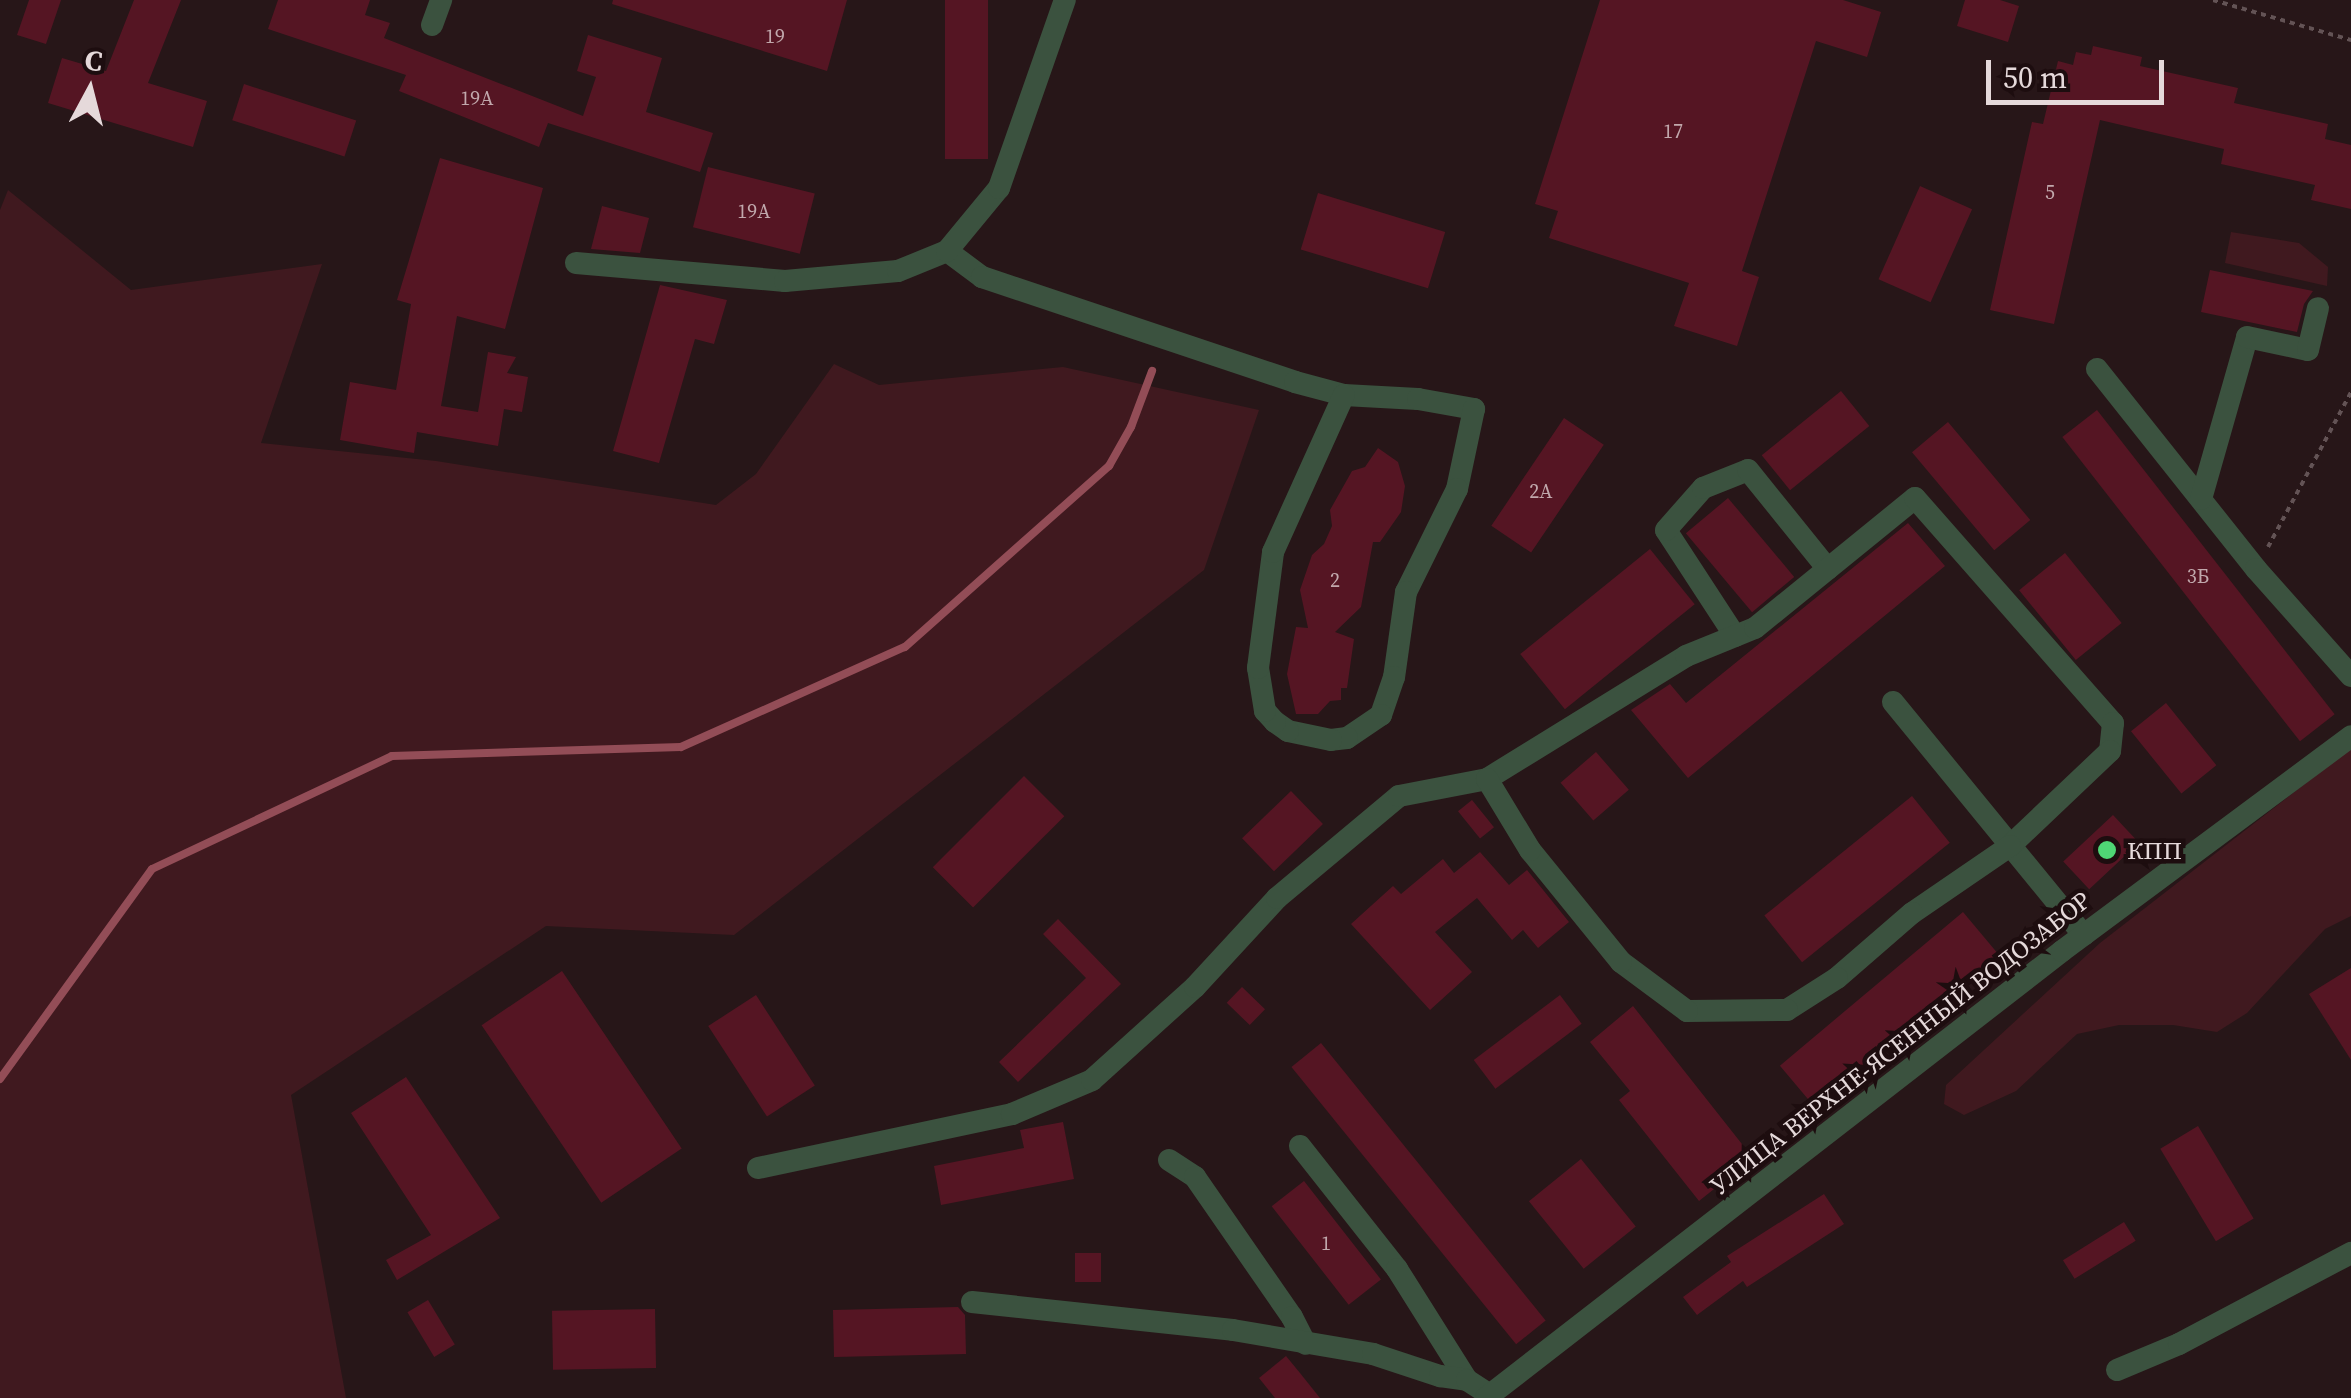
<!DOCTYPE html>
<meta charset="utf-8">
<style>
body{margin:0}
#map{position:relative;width:2351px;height:1398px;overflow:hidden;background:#271618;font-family:"Source Serif 4",serif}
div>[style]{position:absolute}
.green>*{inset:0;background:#40191f}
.stream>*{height:8px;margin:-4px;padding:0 4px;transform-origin:4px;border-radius:4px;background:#934d57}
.building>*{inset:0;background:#551523;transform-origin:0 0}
.path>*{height:4px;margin-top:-2px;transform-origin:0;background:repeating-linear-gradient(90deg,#635355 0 5px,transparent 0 10px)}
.minor>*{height:22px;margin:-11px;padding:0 11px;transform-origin:11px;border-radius:11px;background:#3b523f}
.dots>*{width:28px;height:28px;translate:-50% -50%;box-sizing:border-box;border:5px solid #1d0d0f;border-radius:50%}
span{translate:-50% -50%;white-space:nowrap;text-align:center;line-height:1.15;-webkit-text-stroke:9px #1d0d0f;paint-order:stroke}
.number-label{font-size:20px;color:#c1a8ac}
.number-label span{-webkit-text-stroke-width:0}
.poi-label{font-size:25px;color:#e5d9da}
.left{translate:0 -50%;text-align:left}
.street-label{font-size:25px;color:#e5d9da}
.north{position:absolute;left:40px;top:40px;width:100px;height:100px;-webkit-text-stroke:8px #1d0d0f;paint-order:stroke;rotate:7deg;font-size:28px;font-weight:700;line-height:40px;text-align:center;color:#e5d9da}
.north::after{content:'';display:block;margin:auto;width:35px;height:45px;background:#e5d9da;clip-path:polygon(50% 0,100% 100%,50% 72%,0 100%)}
.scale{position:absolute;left:1986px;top:60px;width:178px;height:45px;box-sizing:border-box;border:5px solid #e5d9da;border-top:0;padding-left:12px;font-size:30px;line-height:35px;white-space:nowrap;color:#e5d9da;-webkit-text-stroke:8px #1d0d0f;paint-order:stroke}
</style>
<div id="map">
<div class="green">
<i style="clip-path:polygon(8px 190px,131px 290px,322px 264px,261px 443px,436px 461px,716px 505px,756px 474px,834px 364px,879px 385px,1063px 367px,1259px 410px,1204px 570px,734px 935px,546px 926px,291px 1095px,346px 1398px,0 1398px,0 210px)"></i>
<i style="clip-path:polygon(2231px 232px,2299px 243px,2328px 267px,2327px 286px,2225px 263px)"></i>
<i style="clip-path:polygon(2351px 748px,2351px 916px,2325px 929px,2247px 1013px,2217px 1032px,2173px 1025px,2119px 1025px,2077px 1034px,2016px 1091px,1964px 1115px,1944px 1104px,1946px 1085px,2100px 943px)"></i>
</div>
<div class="stream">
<i style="left:0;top:1079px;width:259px;rotate:-54.1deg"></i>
<i style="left:152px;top:869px;width:265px;rotate:-25.2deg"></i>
<i style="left:392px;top:756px;width:289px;rotate:-1.8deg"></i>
<i style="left:681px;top:747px;width:245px;rotate:-24.1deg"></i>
<i style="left:905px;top:647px;width:273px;rotate:-41.6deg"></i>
<i style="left:1109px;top:466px;width:45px;rotate:-60.6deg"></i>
<i style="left:1131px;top:427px;width:60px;rotate:-69.4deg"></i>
</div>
<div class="building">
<i style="clip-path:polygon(29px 0,61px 0,46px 44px,17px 35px)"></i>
<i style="clip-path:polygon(134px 0,181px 0,148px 83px,207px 101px,193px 147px,48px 103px,62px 58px,106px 71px)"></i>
<i style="clip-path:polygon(278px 0,370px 0,365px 15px,390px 23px,384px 38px,583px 116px,596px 77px,577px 71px,588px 35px,662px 58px,646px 112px,713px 133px,700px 172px,548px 123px,539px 147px,399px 91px,406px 75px,268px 29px)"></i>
<i style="clip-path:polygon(613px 0,847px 0,827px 71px,612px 4px)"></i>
<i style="left:945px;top:0;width:43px;height:159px"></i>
<i style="clip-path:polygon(1600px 0,1843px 0,1881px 12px,1867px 57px,1816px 41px,1742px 271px,1759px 277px,1737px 346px,1674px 326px,1689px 283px,1549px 238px,1558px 211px,1535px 204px)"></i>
<i style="clip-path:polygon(1965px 0,2000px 0,2019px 6px,2008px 42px,1957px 26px)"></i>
<i style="clip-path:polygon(2093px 46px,2142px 57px,2140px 66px,2238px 88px,2234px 103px,2328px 124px,2325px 139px,2351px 145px,2351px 209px,2311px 200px,2315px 185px,2221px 164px,2224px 149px,2100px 120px,2054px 324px,1990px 310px,2032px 122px,2043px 124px,2058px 61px,2073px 65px,2076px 52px,2091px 55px)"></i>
<i style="left:244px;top:84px;width:118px;height:38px;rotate:18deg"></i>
<i style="clip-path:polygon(440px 158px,543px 188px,505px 329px,457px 316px,441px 406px,478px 412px,488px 352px,516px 357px,507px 373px,528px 377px,522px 412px,504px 409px,498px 446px,417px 432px,414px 453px,340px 440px,350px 382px,396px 390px,411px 304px,397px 300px)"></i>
<i style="left:708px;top:167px;width:110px;height:62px;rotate:14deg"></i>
<i style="left:1920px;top:186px;width:57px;height:102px;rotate:24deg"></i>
<i style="left:1318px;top:193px;width:133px;height:59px;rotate:17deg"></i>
<i style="clip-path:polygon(602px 206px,649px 218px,640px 253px,591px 249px)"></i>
<i style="clip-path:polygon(2210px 270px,2313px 291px,2304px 304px,2297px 332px,2201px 312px)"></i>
<i style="clip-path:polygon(660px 285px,727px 300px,714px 344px,695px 339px,659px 463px,613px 451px)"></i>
<i style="left:1841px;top:391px;width:45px;height:102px;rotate:51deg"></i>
<i style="left:2097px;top:410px;width:386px;height:44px;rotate:52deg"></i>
<i style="left:1564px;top:418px;width:48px;height:130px;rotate:34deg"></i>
<i style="left:1948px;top:422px;width:128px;height:47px;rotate:50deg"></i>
<i style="clip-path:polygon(1378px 448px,1398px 462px,1405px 486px,1401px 512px,1380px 542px,1373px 542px,1361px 607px,1335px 632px,1354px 639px,1347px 688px,1341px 688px,1341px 700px,1330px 701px,1318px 714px,1296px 714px,1287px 674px,1296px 627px,1308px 628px,1300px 590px,1312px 555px,1324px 544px,1332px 526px,1330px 510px,1352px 471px,1365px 467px)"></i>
<i style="left:1728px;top:498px;width:103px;height:55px;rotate:50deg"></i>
<i style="clip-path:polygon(1908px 523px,1945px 566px,1688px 778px,1631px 710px,1670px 684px,1686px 703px)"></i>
<i style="left:1650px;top:549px;width:71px;height:167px;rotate:51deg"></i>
<i style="left:2065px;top:553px;width:90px;height:59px;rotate:51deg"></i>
<i style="left:2166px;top:703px;width:80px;height:45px;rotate:51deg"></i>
<i style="left:1596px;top:752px;width:50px;height:47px;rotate:49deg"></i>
<i style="left:1024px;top:776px;width:57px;height:129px;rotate:45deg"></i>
<i style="left:1291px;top:791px;width:46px;height:68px;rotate:46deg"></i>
<i style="left:1912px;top:796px;width:60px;height:190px;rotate:51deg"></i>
<i style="left:1472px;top:800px;width:35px;height:18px;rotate:51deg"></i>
<i style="left:2113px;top:815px;width:38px;height:68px;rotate:47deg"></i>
<i style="clip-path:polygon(1480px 852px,1509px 885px,1527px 870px,1569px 922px,1538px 948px,1523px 930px,1512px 940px,1477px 898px,1435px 932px,1472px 972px,1430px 1010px,1351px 924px,1393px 886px,1401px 894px,1443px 859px,1454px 873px)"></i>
<i style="left:1963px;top:912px;width:57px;height:239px;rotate:50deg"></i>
<i style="clip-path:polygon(1058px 919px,1121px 984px,1018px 1082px,999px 1062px,1086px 978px,1043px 934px)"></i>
<i style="clip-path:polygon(2351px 968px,2351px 1060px,2309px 994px)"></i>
<i style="left:562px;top:971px;width:214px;height:97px;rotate:56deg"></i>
<i style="left:1242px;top:987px;width:32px;height:22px;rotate:44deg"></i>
<i style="left:756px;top:995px;width:108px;height:57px;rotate:57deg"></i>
<i style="left:1560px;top:995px;width:36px;height:108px;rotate:53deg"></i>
<i style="clip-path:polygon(1633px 1006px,1753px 1158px,1699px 1201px,1619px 1100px,1630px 1091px,1590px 1042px)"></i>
<i style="left:1321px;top:1043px;width:357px;height:38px;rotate:51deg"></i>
<i style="clip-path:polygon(406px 1077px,500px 1218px,397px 1280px,386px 1260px,431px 1235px,351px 1113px)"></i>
<i style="clip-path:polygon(1063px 1122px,1074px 1179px,941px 1205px,934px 1166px,1024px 1148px,1020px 1130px)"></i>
<i style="left:2198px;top:1126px;width:108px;height:44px;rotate:59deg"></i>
<i style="left:1581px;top:1159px;width:87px;height:67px;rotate:51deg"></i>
<i style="left:1304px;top:1181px;width:125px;height:41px;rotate:52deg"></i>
<i style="clip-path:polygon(1824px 1194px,1844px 1224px,1747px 1287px,1743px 1281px,1697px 1315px,1683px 1297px,1731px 1262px,1727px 1256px)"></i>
<i style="left:2124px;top:1222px;width:22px;height:72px;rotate:58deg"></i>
<i style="left:1075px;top:1253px;width:26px;height:29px"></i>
<i style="left:428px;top:1300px;width:52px;height:24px;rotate:59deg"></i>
<i style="clip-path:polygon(958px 1307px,965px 1315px,966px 1354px,834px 1357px,833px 1310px)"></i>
<i style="left:655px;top:1309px;width:59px;height:103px;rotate:89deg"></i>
<i style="clip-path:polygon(1286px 1356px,1300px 1373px,1320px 1398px,1275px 1398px,1259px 1378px)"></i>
</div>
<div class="path">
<i style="left:2213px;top:0;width:144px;rotate:16.2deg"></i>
<i style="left:2268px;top:547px;width:176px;rotate:-61.8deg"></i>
</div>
<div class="minor">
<i style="left:432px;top:25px;width:27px;rotate:-70deg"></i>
<i style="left:947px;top:251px;width:44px;rotate:36.6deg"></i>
<i style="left:982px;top:277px;width:330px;rotate:18.5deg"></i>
<i style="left:1295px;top:382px;width:51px;rotate:14.9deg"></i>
<i style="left:1344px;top:395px;width:74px;rotate:3.1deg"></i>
<i style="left:1418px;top:399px;width:57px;rotate:10.1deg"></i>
<i style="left:1474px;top:409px;width:82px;rotate:102deg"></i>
<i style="left:1457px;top:489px;width:115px;rotate:116.3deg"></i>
<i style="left:1406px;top:592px;width:86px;rotate:98deg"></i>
<i style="left:1394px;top:677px;width:40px;rotate:108.9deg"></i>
<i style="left:1381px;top:715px;width:41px;rotate:145.9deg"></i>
<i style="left:1347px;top:738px;width:16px;rotate:173deg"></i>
<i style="left:1331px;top:740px;width:44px;rotate:-168.2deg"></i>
<i style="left:1288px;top:731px;width:16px;rotate:-145deg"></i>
<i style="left:1275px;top:722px;width:15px;rotate:-132deg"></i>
<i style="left:1265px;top:711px;width:44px;rotate:-99.2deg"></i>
<i style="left:1258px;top:668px;width:117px;rotate:-82.6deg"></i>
<i style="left:1273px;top:552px;width:172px;rotate:-65.7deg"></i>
<i style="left:576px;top:263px;width:210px;rotate:4.9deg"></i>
<i style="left:785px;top:281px;width:113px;rotate:-5.1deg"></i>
<i style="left:898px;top:271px;width:53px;rotate:-22.2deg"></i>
<i style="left:947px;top:251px;width:82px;rotate:-50.5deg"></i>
<i style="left:999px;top:188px;width:199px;rotate:-70.7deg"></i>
<i style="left:2097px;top:369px;width:256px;rotate:51.5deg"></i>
<i style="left:2256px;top:569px;width:143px;rotate:48.4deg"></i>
<i style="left:2201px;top:499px;width:168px;rotate:-74.1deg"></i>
<i style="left:2247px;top:337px;width:62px;rotate:12deg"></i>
<i style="left:2308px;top:350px;width:43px;rotate:-76.6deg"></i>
<i style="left:1735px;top:636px;width:126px;rotate:-123.1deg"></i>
<i style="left:1666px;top:530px;width:56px;rotate:-48.6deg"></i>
<i style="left:1703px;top:488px;width:48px;rotate:-21.8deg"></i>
<i style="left:1748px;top:470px;width:127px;rotate:51.1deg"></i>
<i style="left:1893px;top:702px;width:301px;rotate:50.7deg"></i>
<i style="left:1300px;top:1146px;width:157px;rotate:51.7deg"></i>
<i style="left:1397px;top:1269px;width:131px;rotate:57.8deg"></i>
<i style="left:1169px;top:1160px;width:31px;rotate:33deg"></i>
<i style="left:1195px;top:1177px;width:170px;rotate:55.3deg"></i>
<i style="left:1292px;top:1317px;width:30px;rotate:63deg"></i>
<i style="left:758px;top:1168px;width:260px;rotate:-12deg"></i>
<i style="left:1012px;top:1114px;width:87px;rotate:-23deg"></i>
<i style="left:1092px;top:1080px;width:139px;rotate:-42.1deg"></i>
<i style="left:1195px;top:987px;width:121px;rotate:-47.3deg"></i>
<i style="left:1277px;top:898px;width:159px;rotate:-39.9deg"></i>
<i style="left:1399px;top:796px;width:90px;rotate:-10.9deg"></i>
<i style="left:1487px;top:779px;width:234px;rotate:-31.7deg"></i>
<i style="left:1686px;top:656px;width:74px;rotate:-22.1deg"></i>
<i style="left:1755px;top:628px;width:206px;rotate:-39.1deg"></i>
<i style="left:1915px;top:498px;width:300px;rotate:48.7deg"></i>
<i style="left:2113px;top:723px;width:28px;rotate:96deg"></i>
<i style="left:2110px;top:751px;width:138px;rotate:136.5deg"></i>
<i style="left:2010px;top:846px;width:119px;rotate:145.6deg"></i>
<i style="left:1912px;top:913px;width:99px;rotate:139.1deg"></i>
<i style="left:1837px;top:978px;width:59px;rotate:147.4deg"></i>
<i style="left:1787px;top:1010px;width:100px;rotate:179.4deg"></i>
<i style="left:1687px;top:1011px;width:82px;rotate:-143.4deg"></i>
<i style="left:1621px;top:962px;width:144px;rotate:-129.1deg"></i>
<i style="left:1530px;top:850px;width:83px;rotate:-121.2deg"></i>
<i style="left:972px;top:1302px;width:262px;rotate:6.1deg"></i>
<i style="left:1233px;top:1330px;width:142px;rotate:9.7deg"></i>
<i style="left:1373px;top:1354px;width:71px;rotate:18.2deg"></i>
<i style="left:1440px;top:1376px;width:27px;rotate:8deg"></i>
<i style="left:1467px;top:1380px;width:27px;rotate:33deg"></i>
<i style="left:2117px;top:1370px;width:67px;rotate:-22.8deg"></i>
<i style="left:2179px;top:1344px;width:195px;rotate:-27.9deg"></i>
<i style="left:1486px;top:1398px;width:729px;rotate:-37.81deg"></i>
<i style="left:2062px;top:951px;width:360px;rotate:-36.6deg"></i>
</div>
<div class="dots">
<i style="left:2107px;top:850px;background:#4fd675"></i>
</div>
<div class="number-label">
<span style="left:775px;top:36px">19</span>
<span style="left:477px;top:98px">19А</span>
<span style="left:1673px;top:131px">17</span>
<span style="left:2050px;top:192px">5</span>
<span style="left:754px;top:211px">19А</span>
<span style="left:1541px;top:491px">2А</span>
<span style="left:2198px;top:576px">3Б</span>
<span style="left:1335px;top:580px">2</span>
<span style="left:1326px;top:1243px">1</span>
</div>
<div class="poi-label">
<span class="left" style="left:2127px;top:850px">КПП</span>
</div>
<div class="street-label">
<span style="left:1900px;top:1043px;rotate:-38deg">УЛИЦА ВЕРХНЕ-ЯСЕННЫЙ ВОДОЗАБОР</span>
</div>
<div class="north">С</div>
<div class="scale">50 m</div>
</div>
